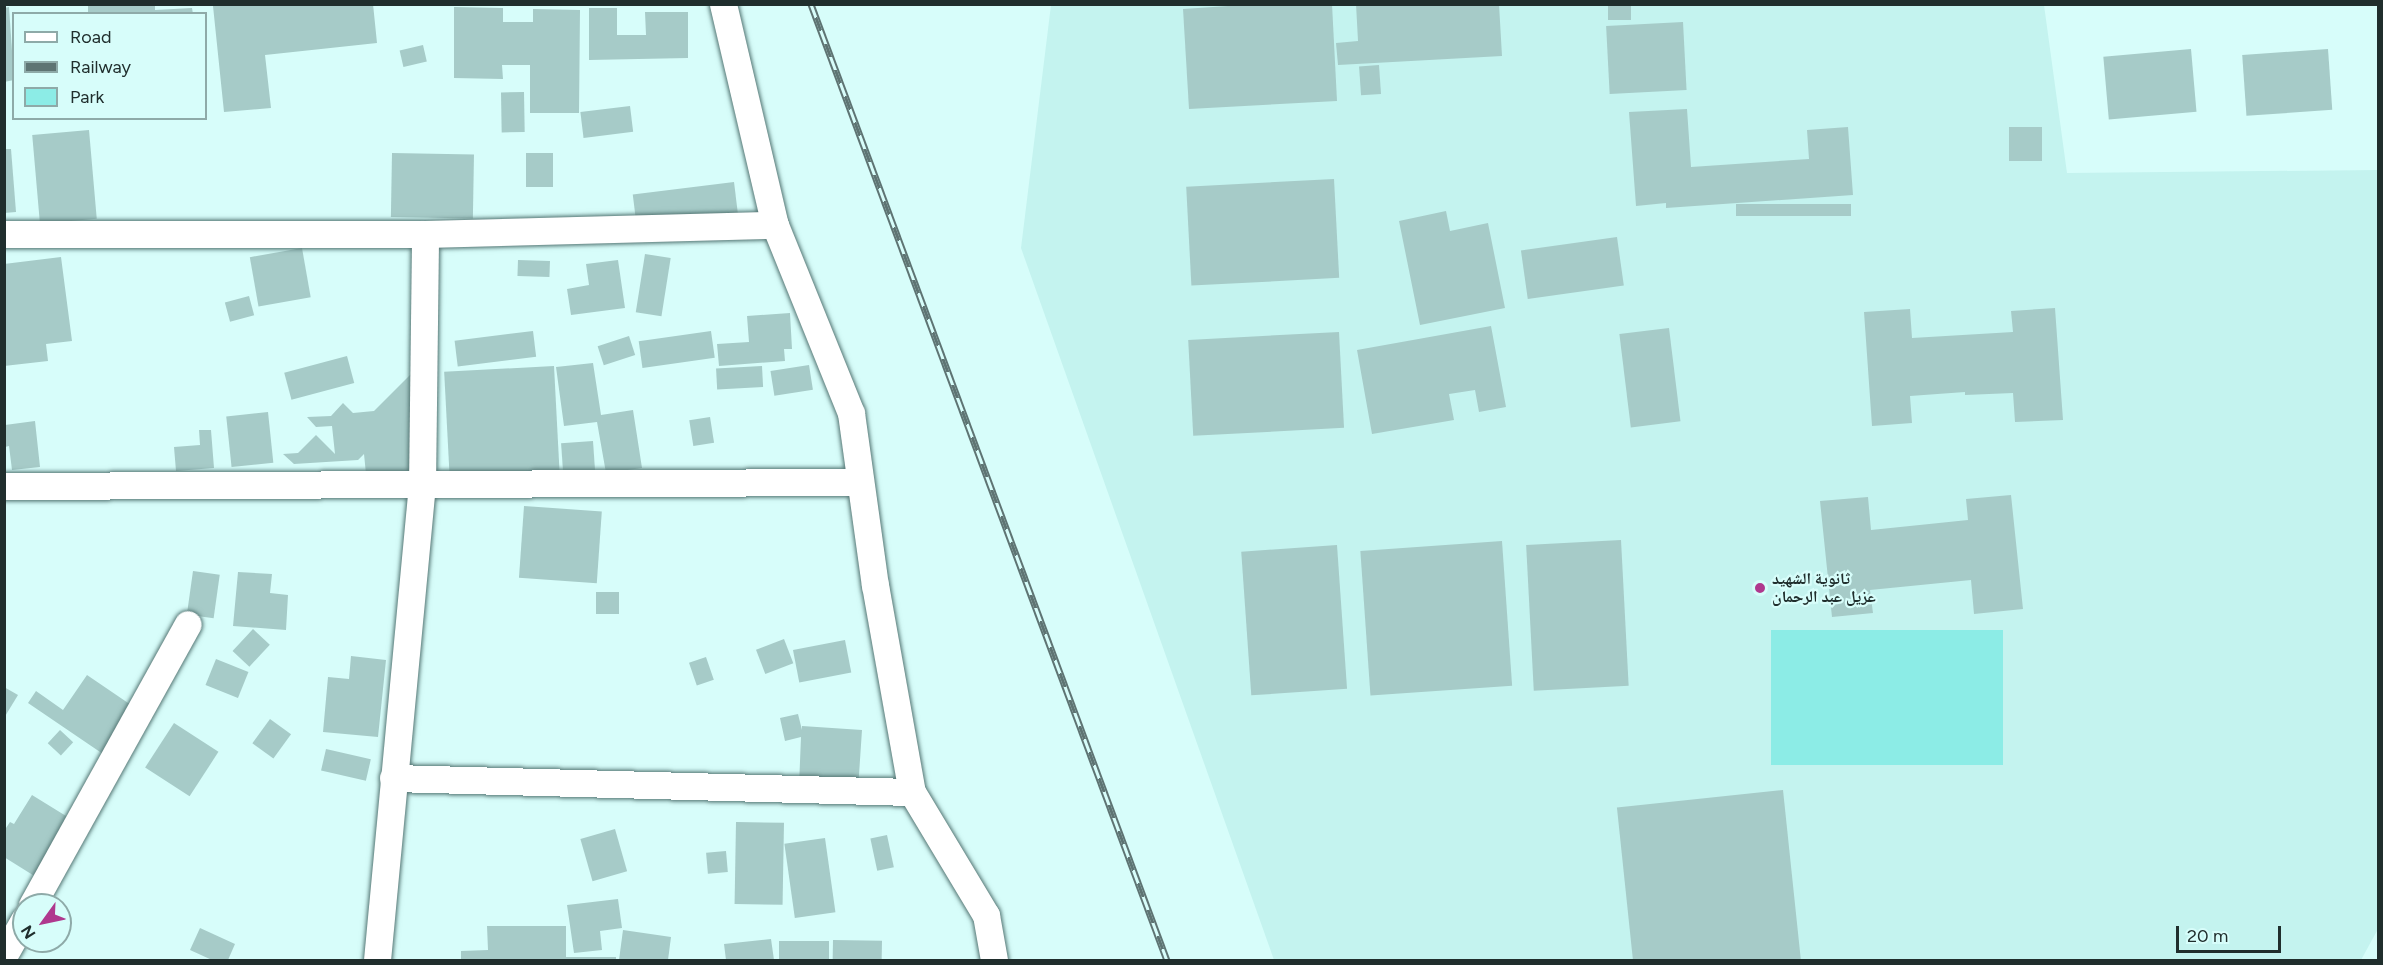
<!DOCTYPE html>
<meta charset="utf-8">
<style>
body{margin:0}
#map{position:relative;width:2383px;height:965px;overflow:hidden;background:#d7fdfa;font-family:Figtree,"Noto Naskh Arabic",sans-serif}
div>[style]{position:absolute}
.built>*{inset:0;background:#c4f3ef}
.green>*{inset:0;background:#8cece6;transform-origin:0 0}
.building>*{inset:0;background:#a6cbc8;transform-origin:0 0}
.roads{filter:drop-shadow(0 0 2px #557775) drop-shadow(0 0 2px #557775)}
.street>*{height:27px;margin:-13.5px;padding:0 13.5px;transform-origin:13.5px;border-radius:13.5px;background:#fff}
.rail>*{height:7px;margin-top:-3.5px;transform-origin:0;background:repeating-linear-gradient(90deg,#d7fdfa 0 14px,#5e7473 0 28px);box-sizing:border-box;border-block:2px solid #5e7473}
.dots>*{width:16px;height:16px;translate:-50% -50%;box-sizing:border-box;border:3px solid #d7fdfa;border-radius:50%}
span{translate:-50% -50%;white-space:nowrap;text-align:center;line-height:1.15;-webkit-text-stroke:4.5px #d7fdfa;paint-order:stroke}
.poi-label{font-size:16px;color:#202e2d;font-weight:700}
.left{translate:0 -50%;text-align:left}
.frame{position:absolute;inset:0;border:6px solid #202e2d;pointer-events:none}
.legend{position:absolute;left:12px;top:12px;width:195px;height:108px;box-sizing:border-box;background:#d7fdfa;border:2px solid #8eaaa8;margin:0;padding:8px 10px;list-style:none;font-size:18px;color:#202e2d}
.legend li{display:flex;align-items:center;gap:12px;height:30px}
.legend b{width:30px;border:2px solid #8eaaa8}
.north{position:absolute;left:12px;top:893px;width:60px;height:60px;box-sizing:border-box;background:#d7fdfa;border:2px solid #8eaaa8;border-radius:50%;rotate:237deg;font-size:16px;font-weight:700;line-height:24px;text-align:center;color:#202e2d}
.north::after{content:'';display:block;margin:auto;width:21px;height:27px;background:#af388e;clip-path:polygon(50% 0,100% 100%,50% 72%,0 100%)}
.scale{position:absolute;left:2176px;top:926px;width:105px;height:27px;box-sizing:border-box;border:3px solid #202e2d;border-top:0;padding-left:8px;font-size:18px;line-height:21px;white-space:nowrap;color:#202e2d;-webkit-text-stroke:4px #d7fdfa;paint-order:stroke}
</style>
<div id="map">
<div class="built">
<i style="clip-path:polygon(1051px 5px,2044px 5px,2067px 173px,2378px 170px,2378px 929px,2361px 960px,1274px 960px,1021px 248px)"></i>
</div>
<div class="green">
<i style="left:2003px;top:630px;width:135px;height:232px;rotate:90deg"></i>
</div>
<div class="building">
<i style="clip-path:polygon(88px 4px,155px 4px,155px 10px,192px 8px,193px 14px,88px 14px)"></i>
<i style="clip-path:polygon(373px 4px,377px 43px,265px 55px,271px 108px,224px 112px,213px 6px)"></i>
<i style="clip-path:polygon(1258px 4px,1332px 4px,1337px 101px,1189px 109px,1183px 9px)"></i>
<i style="clip-path:polygon(1356px 4px,1499px 4px,1502px 56px,1338px 65px,1336px 43px,1358px 41px)"></i>
<i style="left:1608px;top:4px;width:23px;height:16px"></i>
<i style="clip-path:polygon(9px 7px,14px 80px,4px 82px,4px 8px)"></i>
<i style="clip-path:polygon(454px 7px,503px 8px,503px 22px,533px 22px,533px 9px,580px 10px,579px 113px,530px 113px,530px 65px,502px 65px,503px 79px,454px 78px)"></i>
<i style="clip-path:polygon(589px 8px,617px 8px,617px 35px,646px 35px,645px 12px,688px 12px,688px 58px,589px 60px)"></i>
<i style="left:1683px;top:22px;width:68px;height:77px;rotate:87deg"></i>
<i style="left:423px;top:45px;width:17px;height:24px;rotate:77deg"></i>
<i style="left:2191px;top:49px;width:63px;height:88px;rotate:85deg"></i>
<i style="left:2328px;top:49px;width:61px;height:86px;rotate:86deg"></i>
<i style="left:1379px;top:65px;width:29px;height:20px;rotate:86deg"></i>
<i style="left:524px;top:92px;width:40px;height:23px;rotate:89deg"></i>
<i style="left:630px;top:106px;width:26px;height:50px;rotate:83deg"></i>
<i style="clip-path:polygon(1687px 109px,1691px 167px,1809px 159px,1807px 130px,1848px 127px,1853px 195px,1666px 208px,1666px 203px,1636px 206px,1629px 112px)"></i>
<i style="left:2042px;top:127px;width:34px;height:33px;rotate:90deg"></i>
<i style="left:89px;top:130px;width:89px;height:57px;rotate:85deg"></i>
<i style="clip-path:polygon(4px 149px,11px 149px,16px 212px,4px 213px)"></i>
<i style="left:392px;top:153px;width:82px;height:64px;rotate:1deg"></i>
<i style="left:553px;top:153px;width:34px;height:27px;rotate:90deg"></i>
<i style="left:1334px;top:179px;width:99px;height:148px;rotate:87deg"></i>
<i style="left:734px;top:182px;width:34px;height:102px;rotate:83deg"></i>
<i style="left:1851px;top:204px;width:12px;height:115px;rotate:90deg"></i>
<i style="clip-path:polygon(1446px 211px,1450px 231px,1488px 223px,1505px 308px,1420px 325px,1399px 221px)"></i>
<i style="left:1617px;top:237px;width:49px;height:97px;rotate:82deg"></i>
<i style="left:302px;top:248px;width:50px;height:53px;rotate:80deg"></i>
<i style="left:645px;top:254px;width:26px;height:59px;rotate:9deg"></i>
<i style="clip-path:polygon(61px 257px,72px 341px,46px 344px,48px 361px,4px 366px,4px 264px)"></i>
<i style="left:518px;top:260px;width:32px;height:16px;rotate:2deg"></i>
<i style="clip-path:polygon(618px 260px,625px 308px,571px 315px,567px 289px,589px 285px,586px 264px)"></i>
<i style="left:249px;top:296px;width:20px;height:25px;rotate:75deg"></i>
<i style="clip-path:polygon(2055px 308px,2063px 420px,2015px 422px,2013px 393px,1965px 395px,1965px 392px,1910px 396px,1912px 423px,1872px 426px,1864px 312px,1910px 309px,1912px 338px,2013px 332px,2011px 311px)"></i>
<i style="clip-path:polygon(790px 313px,792px 349px,784px 349px,785px 361px,719px 366px,717px 344px,749px 342px,747px 316px)"></i>
<i style="clip-path:polygon(1491px 326px,1506px 407px,1479px 412px,1475px 390px,1449px 394px,1454px 420px,1372px 434px,1357px 350px)"></i>
<i style="left:1669px;top:328px;width:94px;height:50px;rotate:83deg"></i>
<i style="left:533px;top:331px;width:26px;height:79px;rotate:83deg"></i>
<i style="left:711px;top:331px;width:27px;height:73px;rotate:82deg"></i>
<i style="left:1339px;top:332px;width:96px;height:151px;rotate:87deg"></i>
<i style="left:629px;top:336px;width:20px;height:33px;rotate:72deg"></i>
<i style="left:347px;top:356px;width:28px;height:65px;rotate:75deg"></i>
<i style="clip-path:polygon(593px 363px,601px 415px,633px 410px,642px 468px,606px 473px,597px 422px,564px 426px,556px 367px)"></i>
<i style="left:809px;top:365px;width:25px;height:39px;rotate:81deg"></i>
<i style="left:554px;top:366px;width:105px;height:110px;rotate:87deg"></i>
<i style="left:762px;top:366px;width:21px;height:46px;rotate:87deg"></i>
<i style="clip-path:polygon(411px 374px,417px 470px,366px 474px,364px 454px,358px 460px,294px 464px,283px 454px,298px 453px,316px 435px,335px 454px,332px 426px,316px 427px,307px 417px,331px 416px,343px 403px,353px 413px,374px 411px)"></i>
<i style="left:268px;top:412px;width:51px;height:42px;rotate:84deg"></i>
<i style="left:710px;top:417px;width:26px;height:21px;rotate:81deg"></i>
<i style="clip-path:polygon(35px 421px,40px 467px,12px 470px,9px 446px,5px 447px,5px 425px)"></i>
<i style="clip-path:polygon(199px 430px,211px 430px,214px 468px,176px 471px,174px 447px,200px 445px)"></i>
<i style="left:593px;top:441px;width:30px;height:32px;rotate:86deg"></i>
<i style="clip-path:polygon(2011px 495px,2023px 609px,1974px 614px,1971px 580px,1870px 590px,1873px 613px,1832px 617px,1820px 501px,1868px 497px,1871px 530px,1968px 520px,1966px 499px)"></i>
<i style="left:524px;top:506px;width:78px;height:72px;rotate:4deg"></i>
<i style="left:1621px;top:540px;width:146px;height:95px;rotate:87deg"></i>
<i style="left:1502px;top:541px;width:145px;height:142px;rotate:86deg"></i>
<i style="left:1337px;top:545px;width:144px;height:96px;rotate:86deg"></i>
<i style="left:193px;top:571px;width:27px;height:44px;rotate:8deg"></i>
<i style="clip-path:polygon(238px 572px,272px 574px,270px 593px,288px 595px,286px 630px,233px 626px)"></i>
<i style="left:596px;top:592px;width:23px;height:22px"></i>
<i style="left:253px;top:629px;width:23px;height:30px;rotate:43deg"></i>
<i style="left:784px;top:639px;width:26px;height:30px;rotate:69deg"></i>
<i style="left:845px;top:640px;width:33px;height:53px;rotate:79deg"></i>
<i style="clip-path:polygon(351px 656px,386px 660px,378px 737px,323px 732px,328px 677px,349px 679px)"></i>
<i style="left:706px;top:657px;width:24px;height:18px;rotate:71deg"></i>
<i style="left:216px;top:659px;width:35px;height:28px;rotate:22deg"></i>
<i style="clip-path:polygon(87px 675px,134px 707px,103px 754px,28px 703px,36px 691px,63px 710px)"></i>
<i style="clip-path:polygon(4px 687px,18px 695px,4px 718px)"></i>
<i style="clip-path:polygon(798px 714px,802px 730px,802px 726px,862px 730px,858px 790px,799px 786px,801px 737px,785px 741px,780px 718px)"></i>
<i style="left:270px;top:719px;width:26px;height:30px;rotate:36deg"></i>
<i style="left:174px;top:723px;width:53px;height:53px;rotate:33deg"></i>
<i style="left:60px;top:730px;width:18px;height:18px;rotate:43deg"></i>
<i style="left:326px;top:749px;width:46px;height:22px;rotate:13deg"></i>
<i style="left:1783px;top:790px;width:171px;height:167px;rotate:84deg"></i>
<i style="clip-path:polygon(32px 795px,79px 824px,44px 882px,4px 857px,4px 831px,10px 822px,14px 824px)"></i>
<i style="left:736px;top:822px;width:48px;height:82px;rotate:1deg"></i>
<i style="left:615px;top:829px;width:44px;height:36px;rotate:74deg"></i>
<i style="left:887px;top:835px;width:33px;height:17px;rotate:78deg"></i>
<i style="left:825px;top:838px;width:75px;height:41px;rotate:82deg"></i>
<i style="left:726px;top:851px;width:21px;height:20px;rotate:85deg"></i>
<i style="clip-path:polygon(618px 899px,622px 928px,600px 931px,602px 950px,574px 953px,567px 905px)"></i>
<i style="clip-path:polygon(487px 926px,566px 926px,566px 957px,616px 957px,616px 960px,461px 960px,461px 951px,488px 950px)"></i>
<i style="clip-path:polygon(200px 928px,235px 944px,228px 960px,212px 960px,190px 950px)"></i>
<i style="clip-path:polygon(623px 930px,671px 937px,668px 960px,619px 960px)"></i>
<i style="clip-path:polygon(771px 939px,774px 960px,726px 960px,724px 944px)"></i>
<i style="left:833px;top:940px;width:49px;height:20px;rotate:1deg"></i>
<i style="left:779px;top:941px;width:50px;height:19px"></i>
</div>
<div class="roads">
<div class="street">
<i style="left:723px;top:4px;width:227px;rotate:76.8deg"></i>
<i style="left:775px;top:225px;width:203px;rotate:68deg"></i>
<i style="left:851px;top:413px;width:174px;rotate:82.1deg"></i>
<i style="left:875px;top:585px;width:210px;rotate:79.9deg"></i>
<i style="left:912px;top:792px;width:144px;rotate:59deg"></i>
<i style="left:986px;top:915px;width:46px;rotate:79.9deg"></i>
<i style="left:4px;top:234px;width:421px"></i>
<i style="left:425px;top:234px;width:350px;rotate:-1.5deg"></i>
<i style="left:4px;top:486px;width:855px;rotate:-0.27deg"></i>
<i style="left:393px;top:778px;width:519px;rotate:1.55deg"></i>
<i style="left:32px;top:905px;width:321px;rotate:-61deg"></i>
<i style="left:4px;top:955px;width:40px;rotate:-60.3deg"></i>
<i style="left:377px;top:960px;width:476px;rotate:-84.6deg"></i>
<i style="left:422px;top:486px;width:252px;rotate:-89.3deg"></i>
</div>
</div>
<div class="rail">
<i style="left:811px;top:4px;width:1020px;rotate:69.58deg"></i>
</div>
<div class="dots">
<i style="left:1760px;top:588px;background:#af388e"></i>
</div>
<div class="poi-label">
<span class="left" style="left:1772px;top:588px">ثانوية الشهيد<br>عزيل عبد الرحمان</span>
</div>
<div class="frame"></div>
<ul class="legend">
<li><b style="height:8px;background:#fff"></b>Road</li>
<li><b style="height:8px;background:#5e7473"></b>Railway</li>
<li><b style="height:16px;background:#8cece6"></b>Park</li>
</ul>
<div class="north">N</div>
<div class="scale">20 m</div>
</div>
